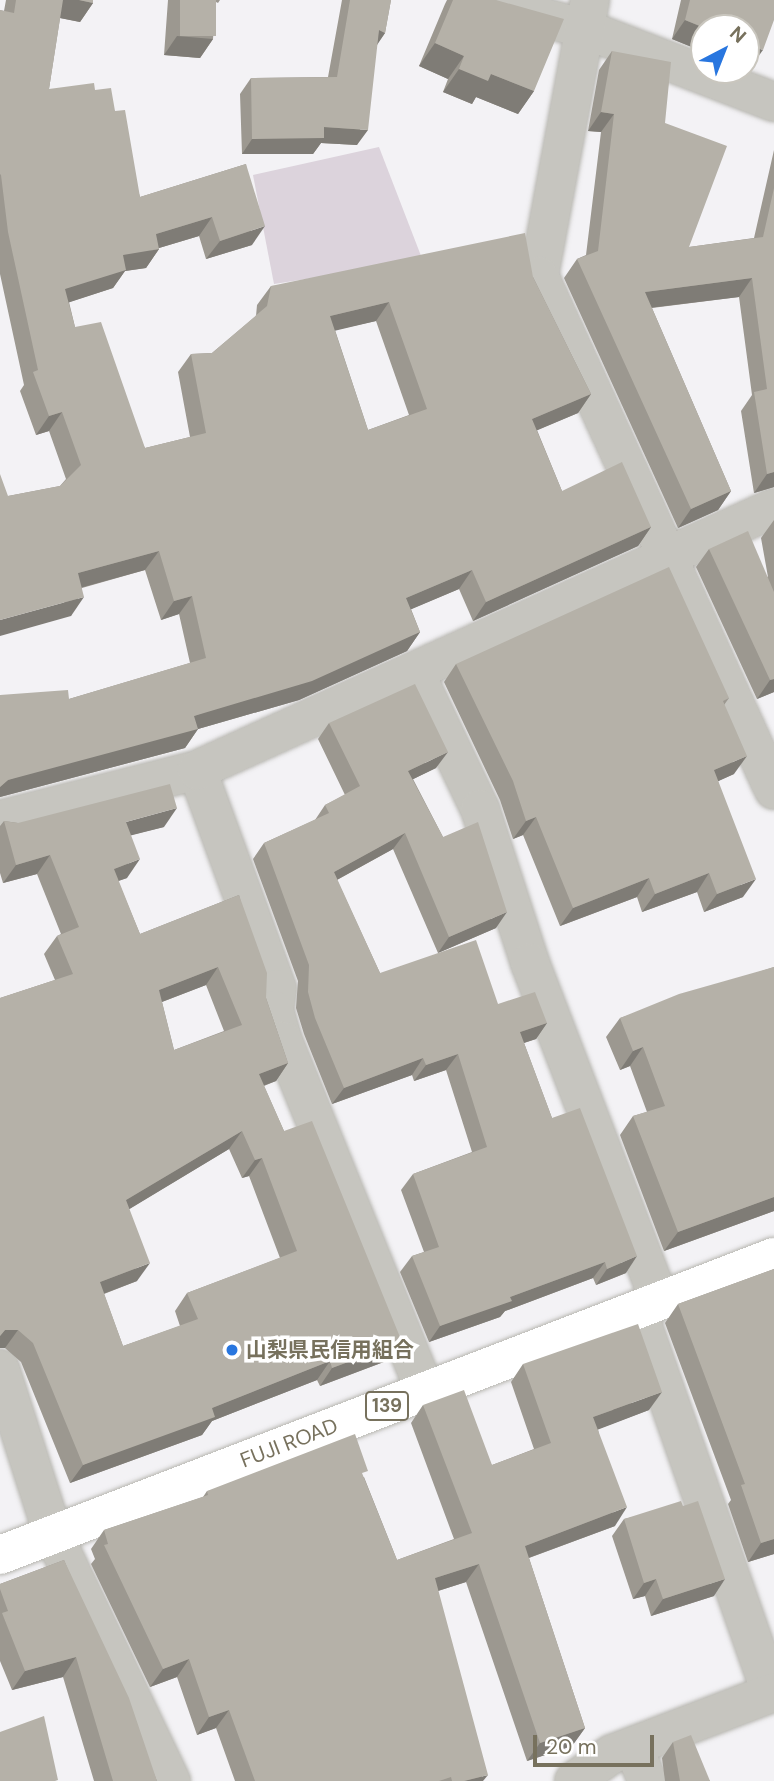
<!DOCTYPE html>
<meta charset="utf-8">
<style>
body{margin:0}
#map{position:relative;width:774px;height:1781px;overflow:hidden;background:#f3f2f5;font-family:"DM Sans","Noto Sans JP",sans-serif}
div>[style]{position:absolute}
.green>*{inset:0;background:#dcd3dc}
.roads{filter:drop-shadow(0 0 2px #b7b6b0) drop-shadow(0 0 2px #b7b6b0)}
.minor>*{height:38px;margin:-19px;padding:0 19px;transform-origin:19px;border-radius:19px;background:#c6c5bf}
.highway>*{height:38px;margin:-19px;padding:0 19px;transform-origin:19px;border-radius:19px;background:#fff}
.wall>*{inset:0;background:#9c9890}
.shaded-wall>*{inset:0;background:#7f7c76}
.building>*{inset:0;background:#b5b1a8;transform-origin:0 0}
.dots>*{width:19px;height:19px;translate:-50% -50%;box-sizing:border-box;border:4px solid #fff;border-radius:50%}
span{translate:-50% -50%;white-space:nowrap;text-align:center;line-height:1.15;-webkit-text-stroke:7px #fff;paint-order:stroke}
.shield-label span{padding:2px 5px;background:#fff;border:2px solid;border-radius:5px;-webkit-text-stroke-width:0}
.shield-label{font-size:19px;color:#77715d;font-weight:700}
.poi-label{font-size:21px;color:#77715d;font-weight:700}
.left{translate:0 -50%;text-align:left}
.street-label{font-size:21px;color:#77715d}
.north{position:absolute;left:690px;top:14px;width:70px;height:70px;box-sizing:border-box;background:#fff;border:2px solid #c9c6be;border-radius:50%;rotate:42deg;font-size:19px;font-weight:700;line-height:28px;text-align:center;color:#77715d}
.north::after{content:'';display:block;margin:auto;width:24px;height:32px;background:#2876df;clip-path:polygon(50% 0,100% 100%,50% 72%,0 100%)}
.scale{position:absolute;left:533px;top:1735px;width:121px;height:32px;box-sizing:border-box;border:4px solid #77715d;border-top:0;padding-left:9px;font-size:21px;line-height:24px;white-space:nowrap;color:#77715d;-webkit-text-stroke:5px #fff;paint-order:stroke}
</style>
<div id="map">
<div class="green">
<i style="clip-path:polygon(379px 147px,423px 261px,274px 284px,253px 175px)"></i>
</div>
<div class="roads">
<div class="minor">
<i style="left:479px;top:0;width:110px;rotate:15.3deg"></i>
<i style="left:585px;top:29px;width:203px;rotate:21.1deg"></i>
<i style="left:590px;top:0;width:281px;rotate:100.5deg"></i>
<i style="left:539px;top:276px;width:565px;rotate:65.43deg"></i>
<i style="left:415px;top:673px;width:151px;rotate:64.5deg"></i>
<i style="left:480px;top:809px;width:162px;rotate:72deg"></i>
<i style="left:530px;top:963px;width:362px;rotate:69deg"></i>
<i style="left:197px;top:770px;width:233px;rotate:69.9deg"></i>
<i style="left:277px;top:989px;width:21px;rotate:98deg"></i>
<i style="left:274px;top:1010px;width:32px;rotate:74deg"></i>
<i style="left:283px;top:1041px;width:378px;rotate:67.9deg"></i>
<i style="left:0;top:820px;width:203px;rotate:-14.2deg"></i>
<i style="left:197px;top:770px;width:634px;rotate:-24.42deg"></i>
<i style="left:637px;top:1310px;width:406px;rotate:70.7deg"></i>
<i style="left:0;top:1369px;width:173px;rotate:72.2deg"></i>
<i style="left:53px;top:1534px;width:274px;rotate:64.5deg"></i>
<i style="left:633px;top:1746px;width:38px;rotate:68deg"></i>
<i style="left:574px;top:1781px;width:47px;rotate:-35.4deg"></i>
<i style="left:612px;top:1754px;width:173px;rotate:-20.9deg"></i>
</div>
<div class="highway">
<i style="left:0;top:1555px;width:829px;rotate:-21.06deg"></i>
</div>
</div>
<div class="wall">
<i style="clip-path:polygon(evenodd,6px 0,93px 0,93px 3px,80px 22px,60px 18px,49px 89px,95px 90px,115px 111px,140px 197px,246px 164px,252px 245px,206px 259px,199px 236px,159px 248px,159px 249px,146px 268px,125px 271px,113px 288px,69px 302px,75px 327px,145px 448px,190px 437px,178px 372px,191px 354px,212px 353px,256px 316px,257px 305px,271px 286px,533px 277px,591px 394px,578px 413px,537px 430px,562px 491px,651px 527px,638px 546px,473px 621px,459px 589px,411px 609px,420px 632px,407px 651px,299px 700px,198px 729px,185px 748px,0 797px,0 695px,69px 699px,190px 663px,179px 614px,161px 620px,145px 570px,82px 588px,71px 616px,8px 496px,60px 486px,66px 479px,49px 431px,36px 435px,20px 391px,24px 385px,0 274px,0 10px,4px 11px,6px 0,376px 321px,409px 415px,368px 430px,335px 330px,376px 321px)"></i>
<i style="clip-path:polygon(168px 0,220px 0,218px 3px,216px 2px,213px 39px,200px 58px,164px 55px)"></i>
<i style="clip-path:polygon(342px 0,391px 0,385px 33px,377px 44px,357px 145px,321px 143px,313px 154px,242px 154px,240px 94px,251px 78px,328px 77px)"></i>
<i style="clip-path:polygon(447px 0,496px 0,534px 91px,518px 114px,476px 97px,472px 104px,443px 92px,448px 79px,419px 66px,445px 4px)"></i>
<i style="clip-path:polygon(681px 0,774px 0,749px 69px,704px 28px,704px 52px,672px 39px)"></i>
<i style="clip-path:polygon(612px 51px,665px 123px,689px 247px,754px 238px,774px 150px,774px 487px,754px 493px,741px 411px,752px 395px,739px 297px,652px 308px,731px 491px,718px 510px,678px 528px,564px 278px,577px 259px,586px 255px,601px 132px,588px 131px,599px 70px)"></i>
<i style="clip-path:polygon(774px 520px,774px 692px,757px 699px,696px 567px,709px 549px,768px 577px,761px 538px)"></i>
<i style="clip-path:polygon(456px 664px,729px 698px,724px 705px,734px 774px,718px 781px,743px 897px,704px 912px,697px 892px,642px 912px,637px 897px,560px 926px,523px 835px,513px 839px,500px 800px,444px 682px)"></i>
<i style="clip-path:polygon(329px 723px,436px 768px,413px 779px,443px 837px,496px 928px,438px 953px,393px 849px,337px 880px,380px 973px,498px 1004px,547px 1023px,536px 1039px,524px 1043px,552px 1118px,626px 1273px,596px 1285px,593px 1278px,505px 1311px,500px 1317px,429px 1342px,400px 1272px,412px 1256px,424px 1252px,401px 1190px,413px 1174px,472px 1152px,446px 1070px,414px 1081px,412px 1075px,332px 1104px,304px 1034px,296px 1008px,298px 981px,253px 859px,264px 843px,315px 820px,325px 805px,345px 795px,318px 739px)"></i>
<i style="clip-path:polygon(evenodd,4px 821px,18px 823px,164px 827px,131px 835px,127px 878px,118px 881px,140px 934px,239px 895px,266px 998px,288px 1063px,276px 1081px,264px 1086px,284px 1131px,402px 1342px,389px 1360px,320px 1386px,317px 1380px,212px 1421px,202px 1435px,70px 1483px,21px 1362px,5px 1348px,0 1348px,0 998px,55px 980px,44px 954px,57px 936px,61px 934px,37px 874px,3px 883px,0 873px,0 826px,4px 821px,206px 985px,224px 1031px,174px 1050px,162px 1002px,206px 985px,4px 821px,229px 1149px,242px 1178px,249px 1176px,280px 1258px,187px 1293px,175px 1311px,180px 1326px,123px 1346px,104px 1294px,137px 1281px,129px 1209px,229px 1149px)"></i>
<i style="clip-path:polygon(774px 967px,774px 1211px,664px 1251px,620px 1135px,633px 1116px,647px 1112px,630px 1066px,620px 1070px,606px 1037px,620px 1018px)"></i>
<i style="clip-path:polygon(774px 1269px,774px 1554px,748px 1562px,728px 1504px,731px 1500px,665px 1323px,678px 1304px)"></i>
<i style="clip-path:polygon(523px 1364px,649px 1410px,598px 1429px,615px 1526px,529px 1558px,585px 1728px,572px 1746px,527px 1761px,466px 1582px,438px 1591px,483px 1781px,235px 1781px,216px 1728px,197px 1735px,177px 1677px,150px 1687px,91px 1564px,95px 1559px,91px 1549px,104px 1530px,203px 1497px,207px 1491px,364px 1477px,397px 1560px,454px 1539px,411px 1423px,423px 1405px,492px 1465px,534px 1449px,511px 1382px)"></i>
<i style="clip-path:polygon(683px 1506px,714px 1596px,651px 1616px,645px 1596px,633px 1599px,612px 1536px,624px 1519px)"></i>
<i style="clip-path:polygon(64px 1560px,157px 1781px,94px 1781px,63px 1677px,12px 1690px,0 1661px,0 1584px)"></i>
<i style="clip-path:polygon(673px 1742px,710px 1781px,665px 1781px,662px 1758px)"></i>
</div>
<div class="shaded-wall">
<i style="clip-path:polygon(62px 0,79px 0,93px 3px,80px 22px,50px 16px)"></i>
<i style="clip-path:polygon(685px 20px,704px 28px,704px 52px,672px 39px)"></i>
<i style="clip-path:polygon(379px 30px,385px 33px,375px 48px)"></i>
<i style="clip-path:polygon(177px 36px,213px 39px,200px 58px,164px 55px)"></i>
<i style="clip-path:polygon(435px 43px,464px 56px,448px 79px,419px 66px)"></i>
<i style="clip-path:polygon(746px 44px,763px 50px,749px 69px,746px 68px)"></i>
<i style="clip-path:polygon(459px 69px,491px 74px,534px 91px,518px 114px,476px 97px,472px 104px,443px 92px)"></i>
<i style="clip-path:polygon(601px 112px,614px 114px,601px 132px,588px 131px)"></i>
<i style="clip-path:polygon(324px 127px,368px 130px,357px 145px,321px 143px,313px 154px,242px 154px,252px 139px)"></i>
<i style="clip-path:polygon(212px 217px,199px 236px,149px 251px,159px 249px,146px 268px,125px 271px,113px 288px,52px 308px,65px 289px,123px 255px,156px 234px)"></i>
<i style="clip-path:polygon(265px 226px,252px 245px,206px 259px,220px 241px)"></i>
<i style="clip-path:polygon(752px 278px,739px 297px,632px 310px,645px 292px)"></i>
<i style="clip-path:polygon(389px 302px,376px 321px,317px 335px,330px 316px)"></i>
<i style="clip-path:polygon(591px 394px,578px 413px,519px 438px,532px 419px)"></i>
<i style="clip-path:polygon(62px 412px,49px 431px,36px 435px,49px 416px)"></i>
<i style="clip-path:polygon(774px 472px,774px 487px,754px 493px,767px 474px)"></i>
<i style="clip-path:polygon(731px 491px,718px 510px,678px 528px,691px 509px)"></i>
<i style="clip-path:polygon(651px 527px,638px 546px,473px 621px,486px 602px)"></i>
<i style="clip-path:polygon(159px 551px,145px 570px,65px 592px,78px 573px)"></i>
<i style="clip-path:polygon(472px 570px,459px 589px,393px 617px,406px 598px)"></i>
<i style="clip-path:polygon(192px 596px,179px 614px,161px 620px,174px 601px)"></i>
<i style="clip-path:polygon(84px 597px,71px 616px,0 636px,0 620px)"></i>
<i style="clip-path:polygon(420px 632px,407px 651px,299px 700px,198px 729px,185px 748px,0 797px,0 787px,8px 780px,194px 716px)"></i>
<i style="clip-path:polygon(774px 679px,774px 692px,757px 699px,770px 680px)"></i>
<i style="clip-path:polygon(448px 752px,436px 768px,397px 787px,408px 771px)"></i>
<i style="clip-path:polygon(747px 756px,734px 774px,701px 789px,714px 770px)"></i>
<i style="clip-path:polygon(177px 808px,164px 827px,113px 840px,126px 822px)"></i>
<i style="clip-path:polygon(536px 817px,523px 835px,513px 839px,526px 821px)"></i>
<i style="clip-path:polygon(405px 833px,393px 849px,322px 888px,334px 872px)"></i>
<i style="clip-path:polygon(50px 855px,37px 874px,3px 883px,16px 865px)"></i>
<i style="clip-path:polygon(140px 859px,127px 878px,101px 887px,114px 869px)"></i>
<i style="clip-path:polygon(709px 873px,697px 892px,642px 912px,655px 894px)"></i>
<i style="clip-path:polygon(649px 878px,637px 897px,560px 926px,573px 908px)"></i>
<i style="clip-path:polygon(756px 879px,743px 897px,704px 912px,717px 894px)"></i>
<i style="clip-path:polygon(507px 912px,496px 928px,438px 953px,449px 937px)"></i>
<i style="clip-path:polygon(218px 967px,206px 985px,146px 1008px,159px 990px)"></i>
<i style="clip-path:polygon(547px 1023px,536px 1039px,508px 1048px,520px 1032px)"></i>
<i style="clip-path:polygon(643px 1047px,630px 1066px,620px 1070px,633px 1051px)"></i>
<i style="clip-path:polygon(458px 1054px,446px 1070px,414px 1081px,426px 1065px)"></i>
<i style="clip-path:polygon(423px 1058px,412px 1075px,332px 1104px,344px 1088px)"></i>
<i style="clip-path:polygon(288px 1063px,276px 1081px,246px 1092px,259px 1074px)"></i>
<i style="clip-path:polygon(242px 1131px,229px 1149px,113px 1219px,126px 1200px)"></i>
<i style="clip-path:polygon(262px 1158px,249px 1176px,242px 1178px,255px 1160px)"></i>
<i style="clip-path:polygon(774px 1197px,774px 1211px,664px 1251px,678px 1232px)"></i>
<i style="clip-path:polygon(637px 1256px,626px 1273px,596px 1285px,607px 1269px)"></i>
<i style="clip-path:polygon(605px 1262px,593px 1278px,505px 1311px,500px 1317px,429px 1342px,440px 1326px,510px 1297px)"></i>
<i style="clip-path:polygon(150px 1263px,137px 1281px,87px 1300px,100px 1282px)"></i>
<i style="clip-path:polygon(5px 1330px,18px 1330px,5px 1348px,0 1348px,0 1336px)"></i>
<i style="clip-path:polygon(402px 1342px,389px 1360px,320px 1386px,332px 1368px)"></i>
<i style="clip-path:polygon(330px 1361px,317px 1380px,212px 1421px,202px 1435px,70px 1483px,83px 1465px,212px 1408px)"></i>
<i style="clip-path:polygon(662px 1392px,649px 1410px,581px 1436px,593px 1417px)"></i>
<i style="clip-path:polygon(627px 1507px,615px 1526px,512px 1564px,525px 1546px)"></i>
<i style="clip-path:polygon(774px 1539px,774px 1554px,748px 1562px,761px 1543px)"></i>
<i style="clip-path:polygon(479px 1564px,466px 1582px,422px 1596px,435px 1578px)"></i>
<i style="clip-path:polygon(656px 1579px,645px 1596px,633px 1599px,644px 1583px)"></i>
<i style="clip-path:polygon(725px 1579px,714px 1596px,651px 1616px,663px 1599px)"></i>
<i style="clip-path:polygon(76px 1657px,63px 1677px,12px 1690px,25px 1671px)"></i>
<i style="clip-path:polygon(189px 1659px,177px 1677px,150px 1687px,163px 1669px)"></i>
<i style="clip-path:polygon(229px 1710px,216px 1728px,197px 1735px,209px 1717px)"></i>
<i style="clip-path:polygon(585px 1728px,572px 1746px,527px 1761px,540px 1743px)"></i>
<i style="clip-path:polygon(488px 1775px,483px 1781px,464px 1781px)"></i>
</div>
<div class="building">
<i style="clip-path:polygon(evenodd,16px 0,63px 0,49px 89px,94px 83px,95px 90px,111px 88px,115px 111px,125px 110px,140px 197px,246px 164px,265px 226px,220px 241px,212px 217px,156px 234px,159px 249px,123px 255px,126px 270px,65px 289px,75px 327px,101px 322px,145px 448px,206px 433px,191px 354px,212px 353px,267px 306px,271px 286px,525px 233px,533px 277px,591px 394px,532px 419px,562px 491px,622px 462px,651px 527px,486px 602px,472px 570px,406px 598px,420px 632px,312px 681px,194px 716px,198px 729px,8px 780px,0 787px,0 695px,68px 690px,69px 699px,206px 658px,192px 596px,174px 601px,159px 551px,78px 573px,84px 597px,0 620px,0 474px,8px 496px,60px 486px,81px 465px,62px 412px,49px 416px,33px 372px,38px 370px,8px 232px,1px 175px,0 174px,0 10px,14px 13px,16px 0,389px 302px,427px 409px,368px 430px,330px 316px,389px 302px)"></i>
<i style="clip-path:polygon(79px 0,93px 0,93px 3px)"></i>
<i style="left:180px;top:0;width:36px;height:36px"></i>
<i style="clip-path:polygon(350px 0,391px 0,385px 33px,379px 30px,368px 130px,324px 127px,324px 138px,252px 139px,251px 78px,337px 77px)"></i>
<i style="clip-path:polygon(453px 0,496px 0,564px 19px,534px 91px,491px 74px,488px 81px,459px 69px,464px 56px,435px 43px)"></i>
<i style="clip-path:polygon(690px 0,774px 0,774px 20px,763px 50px,746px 44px,746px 28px,705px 28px,685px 20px)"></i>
<i style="clip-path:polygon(612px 51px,671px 62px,665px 123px,727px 146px,689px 247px,763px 237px,774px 188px,774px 472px,767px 474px,754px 392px,767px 389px,752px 278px,645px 292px,731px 491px,691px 509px,577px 259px,598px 251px,614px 114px,601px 112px)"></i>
<i style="clip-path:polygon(748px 531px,774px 592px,774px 679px,770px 680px,709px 549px)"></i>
<i style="clip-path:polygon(669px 567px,729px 698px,723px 701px,747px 756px,714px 770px,756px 879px,717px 894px,709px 873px,655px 894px,649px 878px,573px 908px,536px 817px,526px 821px,513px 781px,456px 664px)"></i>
<i style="clip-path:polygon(415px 684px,448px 752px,408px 771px,443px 837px,478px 822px,507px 912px,449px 937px,405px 833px,334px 872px,380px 973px,476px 940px,498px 1004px,535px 992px,547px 1023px,520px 1032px,552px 1118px,580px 1108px,637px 1256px,607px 1269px,605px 1262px,510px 1297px,512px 1301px,440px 1326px,412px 1256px,439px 1247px,413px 1174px,487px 1147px,458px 1054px,426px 1065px,423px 1058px,344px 1088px,315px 1018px,308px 992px,309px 965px,264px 843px,329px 813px,325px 805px,360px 786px,329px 723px)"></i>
<i style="clip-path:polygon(evenodd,170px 784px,177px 808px,126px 822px,140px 859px,114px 869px,140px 934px,239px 895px,267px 973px,266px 998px,288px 1063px,259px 1074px,284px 1131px,312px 1121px,402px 1342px,332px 1368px,330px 1361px,212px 1408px,215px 1417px,83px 1465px,33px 1343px,18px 1330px,5px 1330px,0 1336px,0 998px,73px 974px,57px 936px,79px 927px,50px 855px,16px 865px,4px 821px,18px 823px,170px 784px,218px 967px,242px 1025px,174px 1050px,159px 990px,218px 967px,170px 784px,242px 1131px,255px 1160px,262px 1158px,297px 1251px,187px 1293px,198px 1319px,123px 1346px,100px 1282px,150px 1263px,126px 1200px,242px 1131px)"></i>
<i style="clip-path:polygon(774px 967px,774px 1197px,678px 1232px,633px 1116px,665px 1106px,643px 1047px,633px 1051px,620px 1018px,679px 994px)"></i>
<i style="clip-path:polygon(774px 1269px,774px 1539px,761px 1543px,741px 1485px,745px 1484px,678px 1304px)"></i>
<i style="clip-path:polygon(638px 1324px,662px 1392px,593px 1417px,627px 1507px,525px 1546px,585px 1728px,540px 1743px,479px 1564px,435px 1578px,488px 1775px,464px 1781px,452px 1781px,451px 1777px,439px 1781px,255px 1781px,229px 1710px,209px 1717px,189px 1659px,163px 1669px,104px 1545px,108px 1544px,104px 1530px,208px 1495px,207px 1491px,355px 1434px,368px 1471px,362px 1473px,397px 1560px,472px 1533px,423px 1405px,464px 1390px,492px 1465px,551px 1443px,523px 1364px)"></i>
<i style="clip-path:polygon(681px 1501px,683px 1506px,698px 1501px,725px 1579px,663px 1599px,656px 1579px,644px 1583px,624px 1519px)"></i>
<i style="clip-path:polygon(64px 1560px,129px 1698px,157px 1781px,113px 1781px,76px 1657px,25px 1671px,2px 1613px,8px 1611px,0 1589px,0 1584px)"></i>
<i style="clip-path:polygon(44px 1716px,58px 1780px,55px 1781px,0 1781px,0 1732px)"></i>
<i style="clip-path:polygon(691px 1735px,710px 1781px,680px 1781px,673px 1742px)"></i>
</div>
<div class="dots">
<i style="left:232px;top:1350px;background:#2876df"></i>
</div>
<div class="shield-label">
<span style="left:387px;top:1406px">139</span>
</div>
<div class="poi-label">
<span class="left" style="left:246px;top:1350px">山梨県民信用組合</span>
</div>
<div class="street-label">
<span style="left:289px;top:1443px;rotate:-21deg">FUJI ROAD</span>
</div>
<div class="north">N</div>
<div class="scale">20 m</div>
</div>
